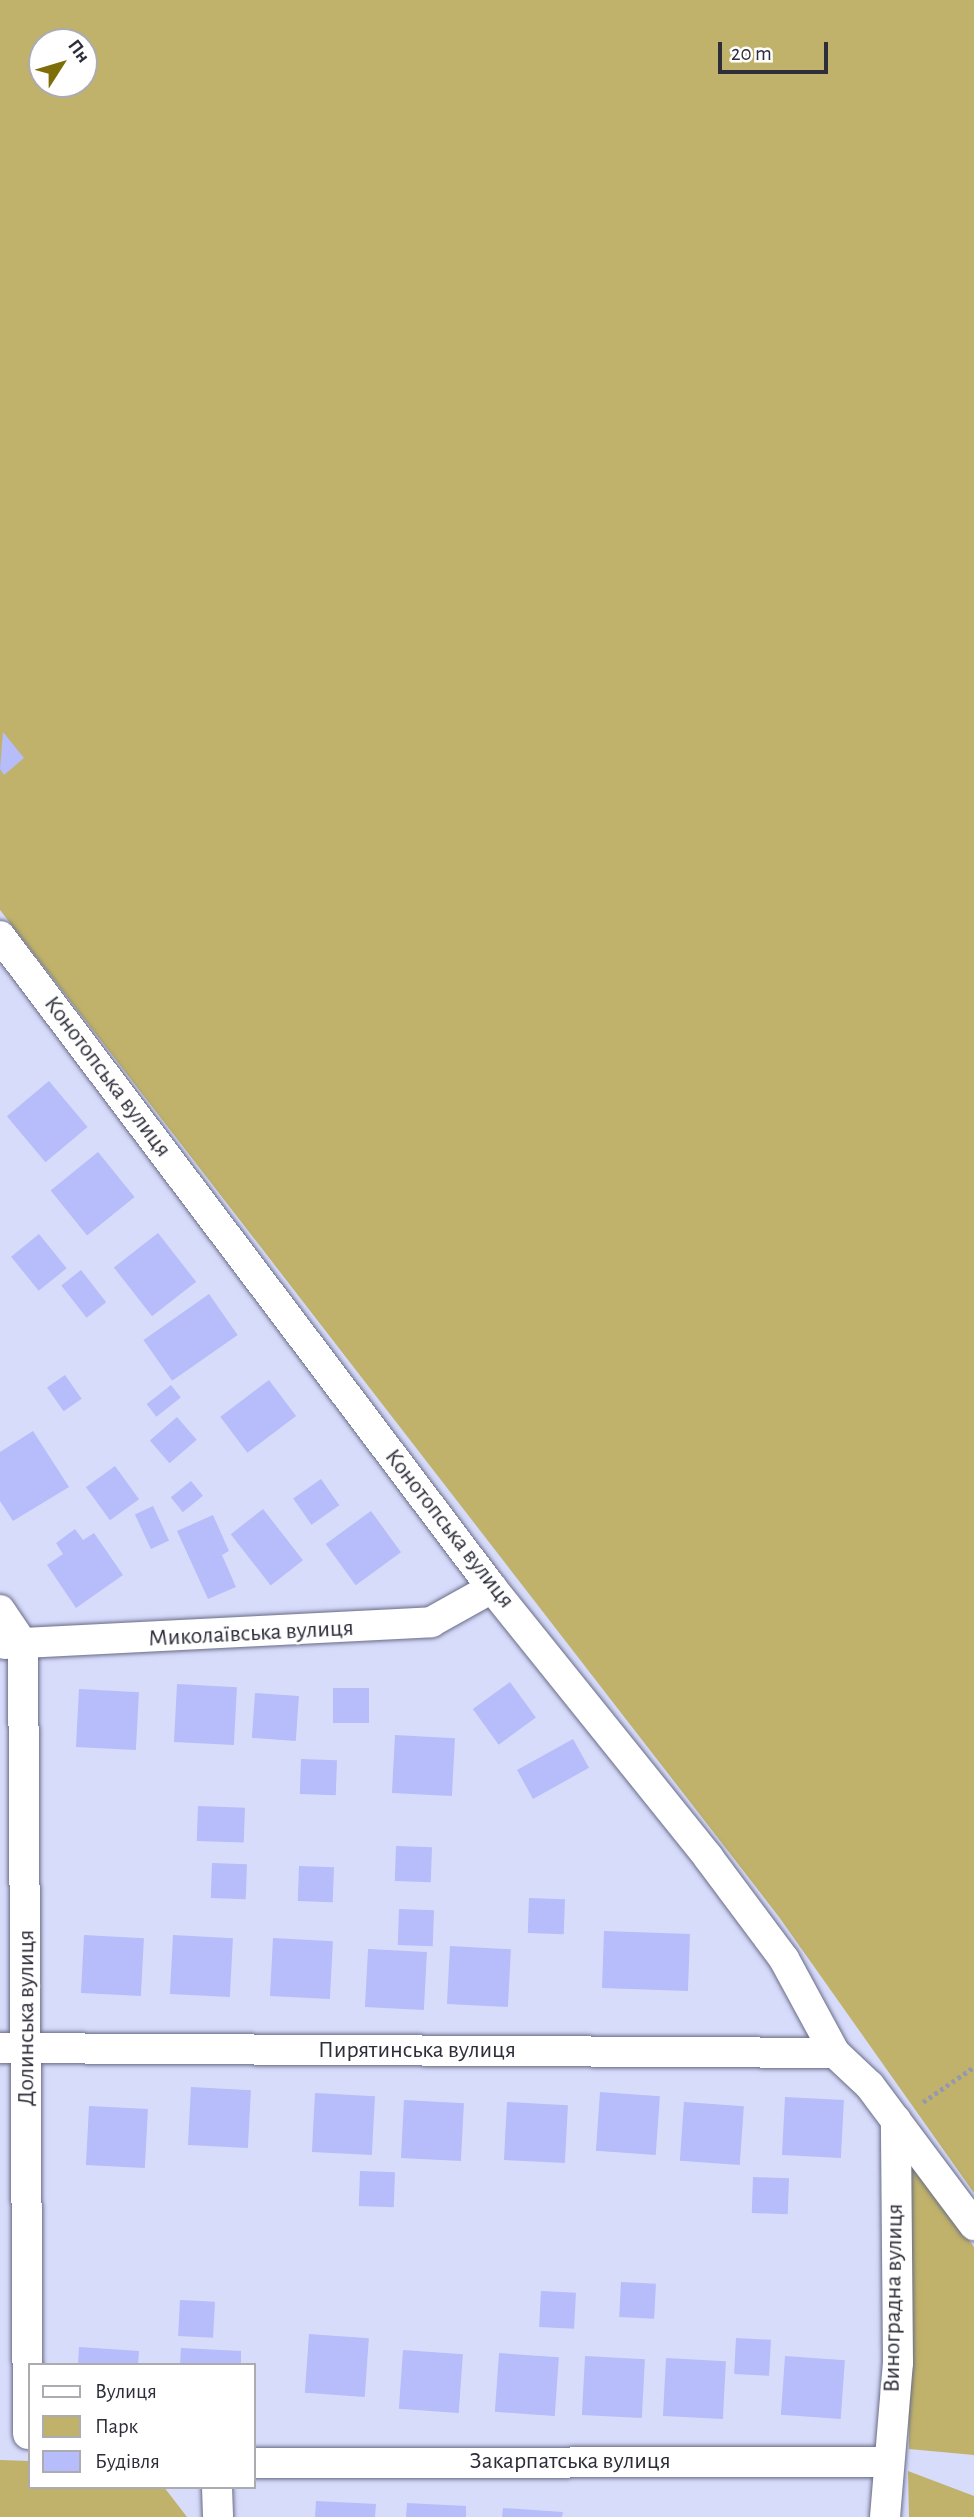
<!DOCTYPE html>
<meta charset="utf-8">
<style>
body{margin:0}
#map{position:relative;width:974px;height:2517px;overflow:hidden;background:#d8dcfb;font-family:"Alegreya Sans",sans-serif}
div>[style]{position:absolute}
.green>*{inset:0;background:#c0b26a}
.building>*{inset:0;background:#b6bdfa;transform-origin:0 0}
.path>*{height:4.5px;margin-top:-2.25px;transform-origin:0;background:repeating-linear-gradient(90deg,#9698b0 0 3.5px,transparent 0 7px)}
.roads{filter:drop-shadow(0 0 2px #686c87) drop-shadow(0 0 2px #686c87)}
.street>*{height:30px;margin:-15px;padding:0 15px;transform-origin:15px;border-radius:15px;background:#fff}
span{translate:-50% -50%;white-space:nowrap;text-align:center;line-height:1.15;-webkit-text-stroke:5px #fff;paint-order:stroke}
.street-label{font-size:24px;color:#2d2e3a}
.legend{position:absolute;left:28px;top:2363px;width:228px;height:126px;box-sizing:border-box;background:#fff;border:2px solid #ababb0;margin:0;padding:9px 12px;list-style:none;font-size:21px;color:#2d2e3a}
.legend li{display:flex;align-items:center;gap:14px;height:35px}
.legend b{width:35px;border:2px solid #ababb0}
.north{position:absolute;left:28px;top:28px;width:70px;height:70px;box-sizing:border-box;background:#fff;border:2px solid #ababb0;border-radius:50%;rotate:53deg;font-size:19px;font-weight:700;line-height:28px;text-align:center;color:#2d2e3a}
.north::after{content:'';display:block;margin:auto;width:24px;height:32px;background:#7e6e0a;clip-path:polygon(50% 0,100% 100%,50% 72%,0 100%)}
.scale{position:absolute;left:718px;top:42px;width:110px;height:32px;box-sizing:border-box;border:4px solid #2d2e3a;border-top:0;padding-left:9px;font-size:21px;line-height:24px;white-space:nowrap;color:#2d2e3a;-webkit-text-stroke:5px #fff;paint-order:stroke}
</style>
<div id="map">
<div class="green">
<i style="clip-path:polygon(evenodd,0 0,974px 0,974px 2193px,779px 1917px,0 910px,0 0,42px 42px,84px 42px,84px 84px,42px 84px,42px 42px)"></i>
<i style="clip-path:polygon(907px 2155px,974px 2247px,974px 2455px,909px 2449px)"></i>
<i style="clip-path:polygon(0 2460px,30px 2461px,30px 2487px,164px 2487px,187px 2517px,0 2517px)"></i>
<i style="clip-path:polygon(908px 2471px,974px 2496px,974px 2517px,909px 2517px)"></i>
</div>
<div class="building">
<i style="clip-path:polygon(3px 732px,24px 758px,4px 775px,0 769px)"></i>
<i style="left:49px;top:1081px;width:60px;height:55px;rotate:50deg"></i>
<i style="left:98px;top:1152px;width:58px;height:61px;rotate:51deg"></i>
<i style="left:158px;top:1233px;width:62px;height:56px;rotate:52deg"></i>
<i style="left:39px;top:1234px;width:44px;height:36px;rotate:51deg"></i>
<i style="left:81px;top:1270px;width:41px;height:25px;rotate:52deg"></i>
<i style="left:209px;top:1294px;width:50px;height:80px;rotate:55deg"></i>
<i style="left:65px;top:1375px;width:29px;height:22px;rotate:55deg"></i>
<i style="left:269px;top:1380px;width:45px;height:61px;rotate:53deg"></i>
<i style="left:171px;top:1385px;width:16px;height:31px;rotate:52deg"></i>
<i style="left:177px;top:1417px;width:30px;height:36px;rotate:49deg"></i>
<i style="clip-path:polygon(33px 1431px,69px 1487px,13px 1521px,0 1501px,0 1452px)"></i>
<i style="left:115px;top:1466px;width:41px;height:36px;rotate:54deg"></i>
<i style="left:321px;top:1479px;width:32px;height:34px;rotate:55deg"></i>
<i style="left:191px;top:1481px;width:19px;height:26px;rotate:51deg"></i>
<i style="left:153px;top:1506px;width:38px;height:20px;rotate:65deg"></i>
<i style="left:263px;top:1509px;width:65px;height:41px;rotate:52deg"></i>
<i style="left:371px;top:1511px;width:51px;height:56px;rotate:54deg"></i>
<i style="clip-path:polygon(213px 1515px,229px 1551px,222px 1555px,236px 1587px,208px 1599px,177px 1531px)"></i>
<i style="clip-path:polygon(75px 1529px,83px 1540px,94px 1533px,123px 1575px,76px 1608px,47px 1565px,63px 1554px,56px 1543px)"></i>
<i style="left:510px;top:1682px;width:44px;height:46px;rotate:54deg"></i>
<i style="left:177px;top:1684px;width:60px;height:58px;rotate:3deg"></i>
<i style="left:333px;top:1688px;width:36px;height:35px"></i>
<i style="left:79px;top:1689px;width:60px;height:58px;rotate:3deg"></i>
<i style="left:255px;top:1693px;width:44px;height:45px;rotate:4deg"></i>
<i style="left:395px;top:1735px;width:60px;height:58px;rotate:3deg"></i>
<i style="left:573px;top:1739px;width:33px;height:64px;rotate:61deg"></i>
<i style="left:301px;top:1759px;width:36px;height:35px;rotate:2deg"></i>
<i style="left:198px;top:1806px;width:47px;height:35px;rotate:2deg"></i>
<i style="left:396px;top:1846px;width:36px;height:35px;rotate:2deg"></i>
<i style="left:212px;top:1863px;width:35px;height:35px;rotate:2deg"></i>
<i style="left:299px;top:1866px;width:35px;height:35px;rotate:2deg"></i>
<i style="left:529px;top:1898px;width:36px;height:35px;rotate:2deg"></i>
<i style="left:399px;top:1909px;width:35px;height:36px;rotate:2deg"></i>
<i style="left:604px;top:1931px;width:86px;height:57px;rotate:2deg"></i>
<i style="left:84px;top:1935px;width:60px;height:58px;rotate:3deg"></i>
<i style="left:173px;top:1935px;width:60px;height:59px;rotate:3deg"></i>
<i style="left:273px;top:1938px;width:60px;height:58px;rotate:3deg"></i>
<i style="left:450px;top:1946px;width:61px;height:58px;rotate:3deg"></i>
<i style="left:368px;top:1949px;width:59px;height:58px;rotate:3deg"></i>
<i style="left:191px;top:2087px;width:60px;height:58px;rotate:3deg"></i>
<i style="left:600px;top:2092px;width:60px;height:59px;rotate:4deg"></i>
<i style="left:315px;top:2093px;width:60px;height:59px;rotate:3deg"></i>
<i style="left:785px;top:2097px;width:59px;height:58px;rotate:3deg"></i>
<i style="left:404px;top:2100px;width:60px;height:58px;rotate:3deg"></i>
<i style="left:507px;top:2102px;width:61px;height:58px;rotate:3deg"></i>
<i style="left:684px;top:2102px;width:60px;height:59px;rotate:4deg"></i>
<i style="left:89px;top:2106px;width:59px;height:59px;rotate:3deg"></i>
<i style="left:360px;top:2171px;width:35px;height:35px;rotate:2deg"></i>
<i style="left:753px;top:2177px;width:36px;height:36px;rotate:2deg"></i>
<i style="left:621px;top:2282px;width:35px;height:35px;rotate:3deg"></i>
<i style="left:541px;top:2291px;width:35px;height:36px;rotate:3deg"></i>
<i style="left:180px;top:2300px;width:35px;height:36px;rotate:3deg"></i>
<i style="left:309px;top:2334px;width:60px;height:59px;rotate:4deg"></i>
<i style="left:736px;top:2338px;width:35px;height:36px;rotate:3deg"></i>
<i style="clip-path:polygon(79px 2347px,139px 2351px,138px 2365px,78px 2365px)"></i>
<i style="clip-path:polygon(181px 2348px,241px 2351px,241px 2365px,180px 2365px)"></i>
<i style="left:403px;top:2350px;width:60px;height:59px;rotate:4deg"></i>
<i style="left:499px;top:2353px;width:60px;height:59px;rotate:4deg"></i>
<i style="left:585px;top:2356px;width:60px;height:59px;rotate:3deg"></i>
<i style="left:785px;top:2356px;width:60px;height:59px;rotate:4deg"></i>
<i style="left:666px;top:2358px;width:60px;height:58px;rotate:3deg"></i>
<i style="clip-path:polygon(316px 2501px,376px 2504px,375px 2517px,315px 2517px)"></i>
<i style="clip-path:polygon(407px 2503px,466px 2506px,466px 2517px,406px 2517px)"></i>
<i style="clip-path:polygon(503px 2508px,563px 2512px,562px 2517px,502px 2517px)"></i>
</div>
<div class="path">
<i style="left:923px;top:2102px;width:62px;rotate:-34.5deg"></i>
</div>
<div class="roads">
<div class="street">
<i style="left:0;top:936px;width:817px;rotate:52.96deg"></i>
<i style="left:492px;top:1588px;width:345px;rotate:51.2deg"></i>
<i style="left:708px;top:1857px;width:127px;rotate:53.3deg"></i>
<i style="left:784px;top:1959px;width:107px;rotate:61.5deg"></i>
<i style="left:835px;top:2053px;width:48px;rotate:43.3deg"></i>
<i style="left:870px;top:2086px;width:174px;rotate:53.2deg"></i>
<i style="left:0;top:1610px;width:41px;rotate:55.9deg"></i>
<i style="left:23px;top:1644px;width:790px;rotate:89.64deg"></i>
<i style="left:4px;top:1644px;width:428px;rotate:-2.9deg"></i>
<i style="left:431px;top:1622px;width:70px;rotate:-29.1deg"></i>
<i style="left:0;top:2048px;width:835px;rotate:0.34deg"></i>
<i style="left:254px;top:2463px;width:632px;rotate:-0.09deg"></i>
<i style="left:217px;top:2487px;width:30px;rotate:88deg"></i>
<i style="left:885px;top:2517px;width:155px;rotate:-85.2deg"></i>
<i style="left:898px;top:2363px;width:243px;rotate:-90.5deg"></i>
</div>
</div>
<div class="street-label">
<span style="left:107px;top:1077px;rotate:53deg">Конотопська вулиця</span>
<span style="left:449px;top:1529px;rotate:52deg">Конотопська вулиця</span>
<span style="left:251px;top:1634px;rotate:-3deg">Миколаївська вулиця</span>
<span style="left:27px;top:2018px;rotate:-90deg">Долинська вулиця</span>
<span style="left:417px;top:2051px">Пирятинська вулиця</span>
<span style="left:894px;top:2298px;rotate:-89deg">Виноградна вулиця</span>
<span style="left:570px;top:2462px">Закарпатська вулиця</span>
</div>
<ul class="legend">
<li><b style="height:9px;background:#fff"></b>Вулиця</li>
<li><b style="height:19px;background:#c0b26a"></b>Парк</li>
<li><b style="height:19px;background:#b6bdfa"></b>Будівля</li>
</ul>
<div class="north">Пн</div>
<div class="scale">20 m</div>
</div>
